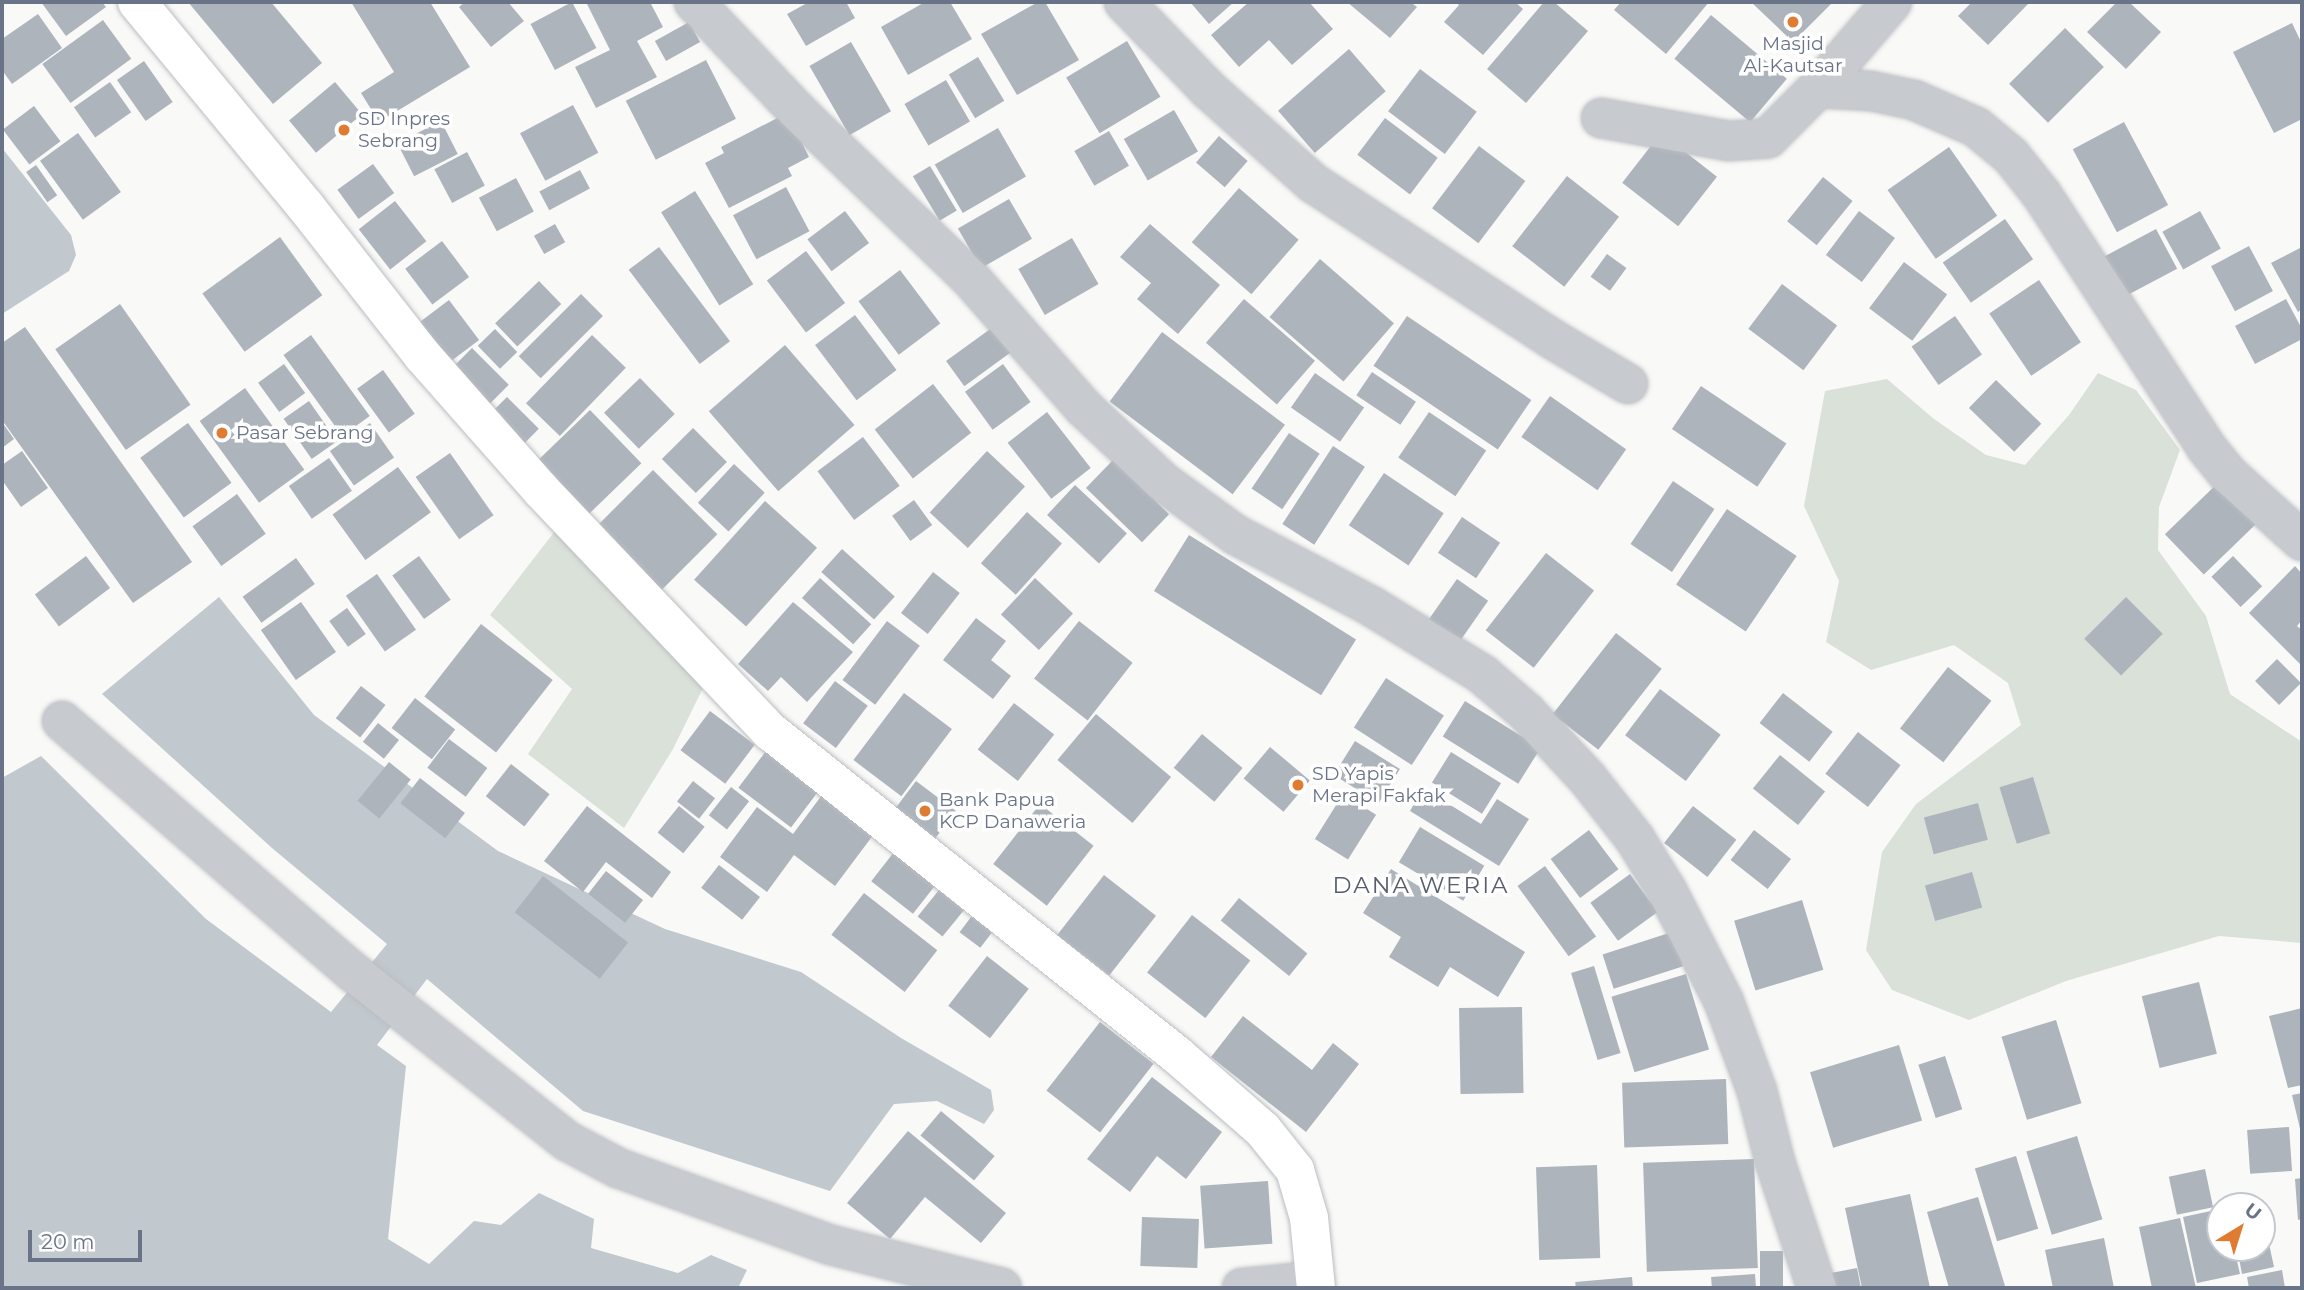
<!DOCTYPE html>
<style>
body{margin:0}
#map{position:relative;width:2304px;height:1290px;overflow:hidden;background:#f9f9f7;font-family:Montserrat,sans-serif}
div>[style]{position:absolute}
.green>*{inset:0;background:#dae1d8}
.water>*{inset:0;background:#c1c8ce}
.building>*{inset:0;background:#aeb4bc;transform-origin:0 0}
.roads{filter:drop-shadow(0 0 2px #babdc2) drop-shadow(0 0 2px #babdc2)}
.minor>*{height:38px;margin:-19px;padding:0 19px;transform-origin:19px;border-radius:19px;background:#c7cace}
.major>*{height:38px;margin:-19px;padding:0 19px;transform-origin:19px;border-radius:19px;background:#fff}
.dots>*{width:19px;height:19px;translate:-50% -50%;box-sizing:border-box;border:4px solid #fff;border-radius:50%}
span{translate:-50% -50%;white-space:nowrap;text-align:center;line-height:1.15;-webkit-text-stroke:7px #fff;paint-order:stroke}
.poi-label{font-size:19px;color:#697488}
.left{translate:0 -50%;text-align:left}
.quarter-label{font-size:23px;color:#575f6d;letter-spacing:2px}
.frame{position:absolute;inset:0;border:4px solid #697488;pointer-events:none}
.north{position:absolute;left:2206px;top:1192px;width:70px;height:70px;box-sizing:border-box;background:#fff;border:2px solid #c3c7cf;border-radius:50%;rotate:38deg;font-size:19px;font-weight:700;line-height:28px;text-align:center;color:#697488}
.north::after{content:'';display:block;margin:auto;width:24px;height:32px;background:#e07c31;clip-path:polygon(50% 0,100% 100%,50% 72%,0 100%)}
.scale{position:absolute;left:28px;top:1230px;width:114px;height:32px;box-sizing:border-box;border:4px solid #697488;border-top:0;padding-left:9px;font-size:21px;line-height:24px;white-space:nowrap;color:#697488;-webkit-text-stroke:5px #fff;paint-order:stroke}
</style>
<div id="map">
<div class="green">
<i style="clip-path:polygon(2098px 373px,2136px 390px,2180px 450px,2159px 507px,2158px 550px,2206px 616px,2230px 694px,2302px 742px,2302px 943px,2219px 936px,2066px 981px,1969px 1020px,1892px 990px,1866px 950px,1882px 852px,1916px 804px,2021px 725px,2008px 683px,1954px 645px,1871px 670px,1826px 642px,1839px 581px,1804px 506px,1825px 391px,1887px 379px,1934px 419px,1986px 455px,2025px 465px,2069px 415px)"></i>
<i style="clip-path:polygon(555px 531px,703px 688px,673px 749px,624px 828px,528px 754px,572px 689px,490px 615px)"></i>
</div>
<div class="water">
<i style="clip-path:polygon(2px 148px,71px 235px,76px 255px,69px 271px,2px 314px)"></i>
<i style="clip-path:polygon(219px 597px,314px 715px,498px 851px,665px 929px,801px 972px,901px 1038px,991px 1090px,994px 1110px,984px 1124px,937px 1101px,894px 1104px,830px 1191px,583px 1111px,427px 979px,377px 1045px,406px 1066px,388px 1239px,429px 1264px,474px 1221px,501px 1225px,539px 1193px,594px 1219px,591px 1248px,678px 1273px,711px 1255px,747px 1270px,738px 1288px,2px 1288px,2px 778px,41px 756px,206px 919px,331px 1012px,387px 944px,272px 848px,102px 694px)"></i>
</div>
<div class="building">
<i style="clip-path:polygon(41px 2px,102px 2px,106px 7px,66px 36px)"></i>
<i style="clip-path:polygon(188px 2px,271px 2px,322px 63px,273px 104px)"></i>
<i style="clip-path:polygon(351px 2px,430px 2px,470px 67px,379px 122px,361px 93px,394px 72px)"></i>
<i style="clip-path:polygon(465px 2px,508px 2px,524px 21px,491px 47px,459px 7px)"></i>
<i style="left:572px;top:2px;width:52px;height:47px;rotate:62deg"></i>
<i style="clip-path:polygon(586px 2px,650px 2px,663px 27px,637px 41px,657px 77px,596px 108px,575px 67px,610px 50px)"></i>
<i style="clip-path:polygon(809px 2px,846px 2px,855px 18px,806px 46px,787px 14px)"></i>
<i style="clip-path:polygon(925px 2px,950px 2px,972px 39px,908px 75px,881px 27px)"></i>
<i style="clip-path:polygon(1038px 2px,1045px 2px,1079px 60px,1017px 95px,981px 34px)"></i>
<i style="clip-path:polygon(1190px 2px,1234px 2px,1209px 24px)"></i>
<i style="clip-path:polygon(1249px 2px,1309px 2px,1333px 29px,1292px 65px,1269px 40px,1239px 67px,1211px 35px)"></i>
<i style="clip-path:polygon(1347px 2px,1410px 2px,1417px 7px,1390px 38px)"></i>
<i style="clip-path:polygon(1456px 2px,1515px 2px,1523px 9px,1483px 55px,1444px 22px,1459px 5px)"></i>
<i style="clip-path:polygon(1544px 2px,1554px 2px,1588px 31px,1526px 103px,1487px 69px)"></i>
<i style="clip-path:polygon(1621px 2px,1709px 2px,1666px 54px,1614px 10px)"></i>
<i style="clip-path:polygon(1751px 2px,1833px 2px,1793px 42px)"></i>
<i style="clip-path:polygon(1972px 2px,2030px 2px,1988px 45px,1958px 16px)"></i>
<i style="clip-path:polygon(2117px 2px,2129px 2px,2161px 32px,2126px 69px,2087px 32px)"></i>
<i style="clip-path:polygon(38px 14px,62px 48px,12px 84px,2px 70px,2px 39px)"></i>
<i style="left:1711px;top:15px;width:99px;height:57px;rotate:40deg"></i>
<i style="left:103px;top:20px;width:48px;height:75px;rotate:54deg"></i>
<i style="left:689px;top:22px;width:23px;height:39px;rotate:61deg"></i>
<i style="clip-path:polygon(2292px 23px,2302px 44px,2302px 119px,2274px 133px,2233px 52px)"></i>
<i style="left:2065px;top:28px;width:55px;height:79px;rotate:45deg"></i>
<i style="left:1127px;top:41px;width:65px;height:71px;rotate:59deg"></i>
<i style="left:851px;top:42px;width:80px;height:48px;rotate:60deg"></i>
<i style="left:1349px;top:49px;width:56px;height:94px;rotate:49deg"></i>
<i style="left:978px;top:57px;width:51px;height:34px;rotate:59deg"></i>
<i style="left:706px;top:60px;width:66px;height:90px;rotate:63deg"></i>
<i style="left:144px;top:61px;width:50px;height:33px;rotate:55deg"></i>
<i style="left:1420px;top:69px;width:71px;height:53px;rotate:37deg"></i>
<i style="left:946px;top:80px;width:48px;height:48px;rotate:60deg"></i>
<i style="left:110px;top:82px;width:37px;height:44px;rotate:55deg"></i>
<i style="left:335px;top:82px;width:42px;height:60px;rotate:50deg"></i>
<i style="left:573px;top:105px;width:54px;height:60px;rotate:62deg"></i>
<i style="left:34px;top:106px;width:44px;height:39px;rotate:53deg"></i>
<i style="left:1174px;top:110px;width:48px;height:58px;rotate:60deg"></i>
<i style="clip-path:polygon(787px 113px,809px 157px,788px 168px,792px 176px,729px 208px,705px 163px,724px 153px,721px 147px)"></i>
<i style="left:1385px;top:118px;width:66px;height:46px;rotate:37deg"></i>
<i style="left:441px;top:121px;width:37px;height:49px;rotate:63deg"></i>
<i style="left:2124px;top:122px;width:94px;height:58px;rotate:62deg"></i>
<i style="left:998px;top:128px;width:56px;height:73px;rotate:60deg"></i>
<i style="left:1109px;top:131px;width:40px;height:40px;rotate:60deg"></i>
<i style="left:78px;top:133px;width:73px;height:47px;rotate:54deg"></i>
<i style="left:1661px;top:133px;width:71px;height:63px;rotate:38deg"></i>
<i style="left:1219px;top:136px;width:38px;height:35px;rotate:41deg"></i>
<i style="left:1479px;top:146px;width:58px;height:78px;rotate:37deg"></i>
<i style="left:1949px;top:147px;width:84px;height:75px;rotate:55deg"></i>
<i style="left:467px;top:152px;width:38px;height:37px;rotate:62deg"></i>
<i style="left:373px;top:164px;width:36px;height:44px;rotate:54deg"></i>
<i style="left:36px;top:165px;width:37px;height:12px;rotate:55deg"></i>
<i style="left:930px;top:166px;width:52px;height:20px;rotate:59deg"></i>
<i style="left:580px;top:170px;width:21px;height:46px;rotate:62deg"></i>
<i style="left:1567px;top:176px;width:66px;height:89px;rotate:38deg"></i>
<i style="left:1823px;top:177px;width:38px;height:57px;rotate:39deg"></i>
<i style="left:516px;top:178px;width:38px;height:42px;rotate:62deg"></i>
<i style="left:786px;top:187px;width:50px;height:60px;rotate:62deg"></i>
<i style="left:1239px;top:188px;width:79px;height:72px;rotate:41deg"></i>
<i style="left:695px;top:191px;width:110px;height:40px;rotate:58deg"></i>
<i style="left:1009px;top:199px;width:46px;height:59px;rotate:60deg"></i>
<i style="left:395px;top:201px;width:51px;height:46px;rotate:52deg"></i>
<i style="left:845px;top:211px;width:40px;height:47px;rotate:53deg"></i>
<i style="left:1859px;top:211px;width:45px;height:55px;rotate:37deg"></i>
<i style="left:2200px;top:211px;width:43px;height:43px;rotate:61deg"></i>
<i style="left:2005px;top:219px;width:49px;height:76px;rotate:55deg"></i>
<i style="left:555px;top:224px;width:21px;height:24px;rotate:61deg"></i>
<i style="clip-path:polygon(1150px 224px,1220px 285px,1178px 334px,1137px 299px,1151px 283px,1120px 257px)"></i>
<i style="left:2156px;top:229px;width:45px;height:62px;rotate:62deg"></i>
<i style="left:280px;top:237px;width:72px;height:96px;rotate:54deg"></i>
<i style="left:1072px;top:238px;width:53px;height:62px;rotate:60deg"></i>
<i style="left:442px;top:241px;width:45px;height:46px;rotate:53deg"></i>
<i style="left:2249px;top:246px;width:51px;height:43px;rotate:62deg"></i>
<i style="left:659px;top:247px;width:118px;height:38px;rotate:53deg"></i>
<i style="clip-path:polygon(2302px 247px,2302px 309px,2298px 312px,2271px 263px)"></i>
<i style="left:806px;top:251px;width:65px;height:49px;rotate:53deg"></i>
<i style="left:1607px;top:254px;width:24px;height:28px;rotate:36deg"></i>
<i style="left:1320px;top:259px;width:98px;height:77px;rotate:41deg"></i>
<i style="left:1904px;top:262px;width:54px;height:58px;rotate:37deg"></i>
<i style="left:900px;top:270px;width:67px;height:52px;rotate:53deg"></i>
<i style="left:2039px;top:280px;width:75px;height:60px;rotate:56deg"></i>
<i style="left:539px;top:281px;width:32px;height:61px;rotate:46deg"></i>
<i style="left:1782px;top:284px;width:69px;height:56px;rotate:37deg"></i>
<i style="left:581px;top:294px;width:31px;height:88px;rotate:45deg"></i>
<i style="left:1244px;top:299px;width:94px;height:58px;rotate:41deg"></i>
<i style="clip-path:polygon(2286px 299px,2302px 329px,2302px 339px,2255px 364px,2235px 326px)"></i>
<i style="left:449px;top:300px;width:50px;height:42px;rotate:53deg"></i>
<i style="left:120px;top:304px;width:123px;height:79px;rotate:55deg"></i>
<i style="left:855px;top:315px;width:69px;height:50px;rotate:53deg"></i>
<i style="left:1407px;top:316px;width:150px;height:60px;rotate:34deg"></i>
<i style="left:1955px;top:316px;width:47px;height:53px;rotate:55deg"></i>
<i style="clip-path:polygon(25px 327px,192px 562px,133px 603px,2px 420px,2px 343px)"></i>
<i style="left:993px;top:327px;width:31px;height:58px;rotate:54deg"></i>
<i style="left:495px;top:329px;width:32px;height:24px;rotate:46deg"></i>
<i style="left:1162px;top:332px;width:154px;height:87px;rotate:37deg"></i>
<i style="left:311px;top:335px;width:100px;height:34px;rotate:54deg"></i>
<i style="left:592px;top:335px;width:47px;height:95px;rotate:44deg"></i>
<i style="left:785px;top:345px;width:106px;height:101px;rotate:49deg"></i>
<i style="left:472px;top:348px;width:52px;height:31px;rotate:45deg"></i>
<i style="left:284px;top:364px;width:36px;height:32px;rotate:54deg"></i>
<i style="left:1003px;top:364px;width:47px;height:47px;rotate:54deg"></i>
<i style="left:383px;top:370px;width:54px;height:32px;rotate:54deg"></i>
<i style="left:1372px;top:372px;width:53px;height:28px;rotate:34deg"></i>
<i style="left:1315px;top:373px;width:60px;height:42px;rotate:35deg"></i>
<i style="left:640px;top:378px;width:50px;height:50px;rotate:46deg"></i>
<i style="left:1996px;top:380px;width:63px;height:39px;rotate:44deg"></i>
<i style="left:933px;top:384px;width:62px;height:74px;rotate:52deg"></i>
<i style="left:1701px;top:386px;width:103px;height:52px;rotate:34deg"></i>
<i style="left:245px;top:388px;width:101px;height:56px;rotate:54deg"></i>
<i style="left:1550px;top:396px;width:93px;height:50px;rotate:35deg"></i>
<i style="left:507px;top:397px;width:45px;height:21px;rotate:45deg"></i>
<i style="left:309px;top:401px;width:49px;height:31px;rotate:55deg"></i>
<i style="left:590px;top:410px;width:74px;height:78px;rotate:46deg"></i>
<i style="left:1047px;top:412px;width:71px;height:50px;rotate:52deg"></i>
<i style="left:1429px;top:412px;width:69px;height:55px;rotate:34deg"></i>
<i style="clip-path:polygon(2px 422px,14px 439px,2px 448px)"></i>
<i style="left:188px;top:423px;width:74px;height:59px;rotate:54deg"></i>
<i style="left:370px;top:423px;width:42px;height:49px;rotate:55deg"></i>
<i style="left:693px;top:428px;width:48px;height:44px;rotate:45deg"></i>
<i style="left:1289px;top:433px;width:37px;height:67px;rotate:34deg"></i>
<i style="left:863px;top:437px;width:61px;height:57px;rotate:53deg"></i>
<i style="left:1333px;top:446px;width:38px;height:93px;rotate:33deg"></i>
<i style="clip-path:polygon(22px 451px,48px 488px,21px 507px,2px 480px,2px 465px)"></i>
<i style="left:987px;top:451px;width:52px;height:84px;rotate:43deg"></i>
<i style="left:450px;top:453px;width:76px;height:42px;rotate:55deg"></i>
<i style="left:329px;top:458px;width:40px;height:49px;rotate:55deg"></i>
<i style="left:1113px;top:460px;width:78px;height:39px;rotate:44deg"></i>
<i style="left:734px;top:464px;width:42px;height:53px;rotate:43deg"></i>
<i style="left:398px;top:467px;width:56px;height:81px;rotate:54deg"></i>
<i style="left:653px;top:470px;width:91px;height:82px;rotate:45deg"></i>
<i style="left:1384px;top:473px;width:72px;height:63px;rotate:34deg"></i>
<i style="left:2221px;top:480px;width:56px;height:78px;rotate:46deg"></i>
<i style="left:1673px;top:481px;width:50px;height:76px;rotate:34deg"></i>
<i style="left:1075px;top:485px;width:71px;height:41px;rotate:43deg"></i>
<i style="left:237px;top:494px;width:49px;height:55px;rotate:54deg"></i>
<i style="left:914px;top:500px;width:31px;height:27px;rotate:54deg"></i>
<i style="left:765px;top:501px;width:70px;height:106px;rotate:42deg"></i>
<i style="left:1727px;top:509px;width:84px;height:91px;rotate:34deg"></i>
<i style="left:1027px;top:512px;width:47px;height:69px;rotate:42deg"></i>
<i style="left:1462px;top:517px;width:46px;height:43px;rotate:34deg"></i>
<i style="left:1189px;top:535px;width:197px;height:66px;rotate:32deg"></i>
<i style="left:842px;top:549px;width:71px;height:31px;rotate:42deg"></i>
<i style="left:1546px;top:553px;width:61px;height:98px;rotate:38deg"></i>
<i style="left:86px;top:556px;width:40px;height:64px;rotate:53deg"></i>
<i style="left:419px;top:556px;width:54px;height:33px;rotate:54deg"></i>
<i style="left:2233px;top:556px;width:42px;height:30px;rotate:46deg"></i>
<i style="left:296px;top:558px;width:32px;height:66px;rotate:54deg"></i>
<i style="clip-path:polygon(2295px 566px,2302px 574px,2302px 620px,2297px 626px,2302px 630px,2302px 666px,2249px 613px)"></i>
<i style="left:933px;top:572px;width:34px;height:52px;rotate:38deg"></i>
<i style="left:377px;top:574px;width:68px;height:38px;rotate:55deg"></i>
<i style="left:820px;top:578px;width:69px;height:27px;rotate:42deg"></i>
<i style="left:1035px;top:578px;width:52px;height:50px;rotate:43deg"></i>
<i style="left:1457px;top:579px;width:38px;height:49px;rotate:35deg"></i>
<i style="left:2126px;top:597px;width:52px;height:59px;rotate:45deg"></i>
<i style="left:301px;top:602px;width:61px;height:49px;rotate:55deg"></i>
<i style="clip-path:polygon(793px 602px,853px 652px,807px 702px,781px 677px,768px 691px,738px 664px)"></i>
<i style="left:347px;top:608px;width:32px;height:22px;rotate:54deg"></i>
<i style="clip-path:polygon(976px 618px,1006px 641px,991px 660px,1011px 676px,993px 699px,943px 660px)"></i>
<i style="left:887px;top:621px;width:41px;height:74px;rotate:37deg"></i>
<i style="left:1079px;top:621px;width:68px;height:73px;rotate:38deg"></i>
<i style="left:481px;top:624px;width:91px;height:92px;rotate:38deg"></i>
<i style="left:1616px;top:633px;width:58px;height:103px;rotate:38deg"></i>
<i style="left:2277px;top:659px;width:34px;height:31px;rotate:45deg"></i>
<i style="left:1948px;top:667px;width:55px;height:78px;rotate:38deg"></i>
<i style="left:1386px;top:678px;width:69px;height:59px;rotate:33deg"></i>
<i style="left:835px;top:681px;width:41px;height:53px;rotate:37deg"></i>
<i style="left:361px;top:686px;width:31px;height:41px;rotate:38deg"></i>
<i style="left:1660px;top:689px;width:76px;height:58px;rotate:37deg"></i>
<i style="left:904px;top:693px;width:60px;height:84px;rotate:37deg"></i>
<i style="left:1783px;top:693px;width:63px;height:38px;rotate:38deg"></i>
<i style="left:415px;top:698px;width:51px;height:38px;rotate:38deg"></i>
<i style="left:1465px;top:701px;width:89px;height:42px;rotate:32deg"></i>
<i style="left:1014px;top:703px;width:51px;height:59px;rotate:38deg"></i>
<i style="left:710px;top:711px;width:56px;height:49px;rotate:37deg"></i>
<i style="left:1096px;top:714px;width:98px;height:60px;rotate:40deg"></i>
<i style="left:378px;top:723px;width:27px;height:24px;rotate:39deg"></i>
<i style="left:1858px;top:732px;width:54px;height:53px;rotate:38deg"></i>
<i style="left:1202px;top:734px;width:53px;height:44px;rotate:40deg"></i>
<i style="left:449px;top:739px;width:48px;height:36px;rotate:37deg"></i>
<i style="left:1355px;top:741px;width:53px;height:40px;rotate:32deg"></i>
<i style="left:1270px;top:747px;width:52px;height:41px;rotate:40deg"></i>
<i style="left:766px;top:751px;width:66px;height:46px;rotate:37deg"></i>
<i style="left:1451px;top:752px;width:59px;height:36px;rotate:32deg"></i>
<i style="left:1780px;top:755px;width:58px;height:43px;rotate:39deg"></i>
<i style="left:389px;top:762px;width:28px;height:50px;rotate:39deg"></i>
<i style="left:511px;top:764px;width:49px;height:41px;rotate:38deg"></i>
<i style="left:2033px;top:777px;width:59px;height:35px;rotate:73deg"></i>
<i style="left:420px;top:778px;width:57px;height:32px;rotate:38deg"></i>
<i style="left:693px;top:781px;width:28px;height:26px;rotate:38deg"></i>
<i style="left:916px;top:781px;width:50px;height:36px;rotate:37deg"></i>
<i style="left:731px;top:787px;width:23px;height:36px;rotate:38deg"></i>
<i style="clip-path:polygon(1423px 788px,1481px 824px,1497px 799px,1529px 819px,1499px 866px,1410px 811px)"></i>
<i style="left:1343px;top:794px;width:39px;height:53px;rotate:32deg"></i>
<i style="clip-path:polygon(822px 795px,874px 834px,835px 886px,794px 855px,767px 892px,720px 857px,757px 807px,793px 834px)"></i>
<i style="left:1978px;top:803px;width:38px;height:56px;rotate:75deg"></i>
<i style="left:1040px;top:804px;width:68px;height:76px;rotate:38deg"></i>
<i style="clip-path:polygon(587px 806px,671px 872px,652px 898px,606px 862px,583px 892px,544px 861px)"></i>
<i style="left:679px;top:806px;width:33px;height:34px;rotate:39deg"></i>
<i style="left:1693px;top:806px;width:55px;height:47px;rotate:38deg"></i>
<i style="left:1420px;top:827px;width:75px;height:41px;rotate:31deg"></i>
<i style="left:1589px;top:830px;width:49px;height:48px;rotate:53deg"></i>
<i style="left:1754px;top:830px;width:47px;height:38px;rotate:38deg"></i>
<i style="left:894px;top:852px;width:53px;height:37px;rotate:38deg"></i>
<i style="left:719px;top:865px;width:52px;height:29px;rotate:38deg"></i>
<i style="left:1545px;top:866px;width:87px;height:34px;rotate:54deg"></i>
<i style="clip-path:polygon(1391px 869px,1525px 952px,1498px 997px,1450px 967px,1438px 987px,1389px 957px,1401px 937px,1363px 913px)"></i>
<i style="left:606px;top:871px;width:47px;height:29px;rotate:38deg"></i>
<i style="left:1972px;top:872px;width:37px;height:49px;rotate:74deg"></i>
<i style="left:1630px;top:874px;width:47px;height:49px;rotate:54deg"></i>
<i style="left:1104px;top:875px;width:66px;height:76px;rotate:38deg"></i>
<i style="left:543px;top:876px;width:108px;height:46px;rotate:38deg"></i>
<i style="left:939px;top:890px;width:32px;height:34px;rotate:39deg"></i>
<i style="left:864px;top:893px;width:93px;height:53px;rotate:38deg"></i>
<i style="left:1239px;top:898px;width:88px;height:29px;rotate:39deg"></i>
<i style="left:1802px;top:900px;width:73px;height:71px;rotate:73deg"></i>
<i style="left:974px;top:913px;width:26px;height:24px;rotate:37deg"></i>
<i style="left:1192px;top:915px;width:74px;height:73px;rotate:38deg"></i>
<i style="left:1672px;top:932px;width:36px;height:73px;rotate:72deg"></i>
<i style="left:987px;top:956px;width:53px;height:63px;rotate:38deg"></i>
<i style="left:1594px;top:966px;width:91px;height:24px;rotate:73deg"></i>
<i style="left:1686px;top:974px;width:79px;height:78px;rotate:73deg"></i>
<i style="left:2199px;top:982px;width:74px;height:59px;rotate:76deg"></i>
<i style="left:1522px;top:1007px;width:86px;height:63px;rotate:89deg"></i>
<i style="clip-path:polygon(2302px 1008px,2302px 1085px,2288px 1088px,2269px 1016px)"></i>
<i style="clip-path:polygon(1243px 1016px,1312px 1070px,1333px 1043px,1359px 1064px,1306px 1132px,1211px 1057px)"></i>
<i style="left:2056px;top:1020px;width:87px;height:57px;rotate:73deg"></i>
<i style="left:1100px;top:1022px;width:68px;height:87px;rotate:38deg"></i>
<i style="left:1899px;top:1045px;width:79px;height:93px;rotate:73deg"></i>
<i style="left:1945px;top:1056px;width:56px;height:28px;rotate:72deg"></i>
<i style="clip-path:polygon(1152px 1077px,1222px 1132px,1186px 1179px,1157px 1156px,1130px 1192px,1087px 1159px)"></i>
<i style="left:1726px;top:1079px;width:65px;height:104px;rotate:88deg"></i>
<i style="clip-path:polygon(2302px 1093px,2302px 1133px,2301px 1133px,2292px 1095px)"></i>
<i style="left:941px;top:1111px;width:70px;height:32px;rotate:40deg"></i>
<i style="left:2289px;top:1127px;width:44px;height:42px;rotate:86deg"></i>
<i style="clip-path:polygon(908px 1131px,1006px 1213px,981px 1243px,925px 1197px,890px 1239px,847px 1203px)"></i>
<i style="left:2077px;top:1136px;width:87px;height:53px;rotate:73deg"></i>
<i style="left:2016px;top:1156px;width:76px;height:43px;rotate:73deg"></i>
<i style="left:1754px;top:1159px;width:109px;height:111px;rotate:88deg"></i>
<i style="left:1597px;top:1165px;width:93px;height:61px;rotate:88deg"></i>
<i style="left:2205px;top:1169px;width:39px;height:37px;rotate:78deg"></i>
<i style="clip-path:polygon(2302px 1178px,2302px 1219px,2298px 1220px,2295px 1179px)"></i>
<i style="left:1268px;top:1181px;width:63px;height:68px;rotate:86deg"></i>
<i style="clip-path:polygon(1910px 1194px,1930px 1288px,1862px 1288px,1845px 1208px)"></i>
<i style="clip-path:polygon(1978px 1197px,2005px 1286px,1949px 1288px,1927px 1212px)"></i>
<i style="clip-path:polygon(2220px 1209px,2220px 1248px,2234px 1248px,2240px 1274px,2197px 1283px,2183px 1217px)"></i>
<i style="clip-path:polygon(2263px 1216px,2274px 1267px,2242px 1274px,2237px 1248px,2262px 1248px)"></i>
<i style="left:1142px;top:1217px;width:57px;height:49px;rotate:2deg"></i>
<i style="clip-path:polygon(2180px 1218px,2196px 1288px,2152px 1288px,2139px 1227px)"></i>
<i style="clip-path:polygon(2104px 1238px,2114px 1288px,2053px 1288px,2045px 1250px)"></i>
<i style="left:1760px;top:1251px;width:23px;height:37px"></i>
<i style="clip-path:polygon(1857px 1268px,1861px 1288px,1834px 1288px,1831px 1273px)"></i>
<i style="clip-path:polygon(2282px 1270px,2285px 1288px,2249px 1288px,2247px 1277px)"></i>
<i style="left:1755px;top:1274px;width:14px;height:44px;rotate:86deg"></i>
<i style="left:1632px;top:1277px;width:11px;height:57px;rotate:85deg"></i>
</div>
<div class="roads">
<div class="minor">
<i style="left:694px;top:2px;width:151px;rotate:46.6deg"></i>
<i style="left:798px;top:112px;width:240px;rotate:44deg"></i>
<i style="left:971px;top:279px;width:171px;rotate:48.8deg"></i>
<i style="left:1084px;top:408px;width:108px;rotate:43.1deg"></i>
<i style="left:1163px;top:482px;width:90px;rotate:36deg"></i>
<i style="left:1236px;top:535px;width:153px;rotate:27.7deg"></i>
<i style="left:1371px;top:606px;width:130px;rotate:31.5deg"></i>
<i style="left:1482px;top:674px;width:58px;rotate:40.8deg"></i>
<i style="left:1526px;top:712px;width:91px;rotate:47.2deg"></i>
<i style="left:1588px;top:779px;width:76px;rotate:51.9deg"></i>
<i style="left:1635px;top:839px;width:61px;rotate:58.4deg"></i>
<i style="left:1667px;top:891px;width:125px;rotate:62.8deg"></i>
<i style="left:1724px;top:1002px;width:95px;rotate:69.7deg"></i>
<i style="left:1757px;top:1091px;width:73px;rotate:75.8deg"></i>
<i style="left:1775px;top:1162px;width:133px;rotate:71.6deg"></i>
<i style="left:1124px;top:2px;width:122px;rotate:46deg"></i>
<i style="left:1209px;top:90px;width:140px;rotate:41.8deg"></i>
<i style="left:1313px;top:183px;width:288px;rotate:33.1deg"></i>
<i style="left:1554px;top:340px;width:86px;rotate:30.7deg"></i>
<i style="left:1818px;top:88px;width:53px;rotate:3.2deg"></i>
<i style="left:1871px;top:91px;width:44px;rotate:11.8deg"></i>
<i style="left:1914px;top:100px;width:68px;rotate:23.5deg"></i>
<i style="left:1976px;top:127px;width:45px;rotate:39.6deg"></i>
<i style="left:2011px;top:156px;width:50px;rotate:51.5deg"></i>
<i style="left:2042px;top:195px;width:301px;rotate:56.9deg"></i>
<i style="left:2206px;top:447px;width:36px;rotate:51deg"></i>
<i style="left:2229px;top:475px;width:98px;rotate:42.1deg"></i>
<i style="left:1601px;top:118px;width:130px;rotate:10.2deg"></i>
<i style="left:1729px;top:141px;width:39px;rotate:-4deg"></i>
<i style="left:1768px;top:138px;width:71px;rotate:-45deg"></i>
<i style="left:1818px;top:88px;width:113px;rotate:-49.3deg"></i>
<i style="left:62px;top:721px;width:384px;rotate:40.8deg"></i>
<i style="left:353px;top:972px;width:273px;rotate:38.3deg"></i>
<i style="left:567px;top:1141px;width:58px;rotate:27.9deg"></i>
<i style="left:618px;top:1168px;width:226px;rotate:19.9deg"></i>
<i style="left:831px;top:1245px;width:176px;rotate:14.1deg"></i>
<i style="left:1242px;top:1288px;width:73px;rotate:-5.5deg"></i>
</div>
<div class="major">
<i style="left:137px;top:2px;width:266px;rotate:50.5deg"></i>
<i style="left:306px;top:207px;width:188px;rotate:51.9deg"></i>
<i style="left:422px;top:355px;width:180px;rotate:48.6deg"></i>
<i style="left:541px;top:490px;width:334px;rotate:46.5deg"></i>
<i style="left:771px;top:732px;width:519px;rotate:38.5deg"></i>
<i style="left:1177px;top:1055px;width:114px;rotate:41.1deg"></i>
<i style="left:1263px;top:1130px;width:51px;rotate:51.3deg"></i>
<i style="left:1295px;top:1170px;width:50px;rotate:73.7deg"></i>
<i style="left:1309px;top:1218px;width:70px;rotate:84.3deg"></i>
</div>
</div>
<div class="dots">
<i style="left:1793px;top:22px;background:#e07c31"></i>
<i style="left:344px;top:130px;background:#e07c31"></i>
<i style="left:222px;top:433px;background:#e07c31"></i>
<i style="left:1298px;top:785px;background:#e07c31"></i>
<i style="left:925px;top:811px;background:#e07c31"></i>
</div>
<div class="poi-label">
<span style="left:1793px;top:55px">Masjid<br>Al-Kautsar</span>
<span class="left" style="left:358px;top:130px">SD Inpres<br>Sebrang</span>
<span class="left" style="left:236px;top:433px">Pasar Sebrang</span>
<span class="left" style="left:1312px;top:785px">SD Yapis<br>Merapi Fakfak</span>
<span class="left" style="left:939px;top:811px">Bank Papua<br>KCP Danaweria</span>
</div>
<div class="quarter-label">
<span style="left:1421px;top:885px">DANA WERIA</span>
</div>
<div class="frame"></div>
<div class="north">U</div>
<div class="scale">20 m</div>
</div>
